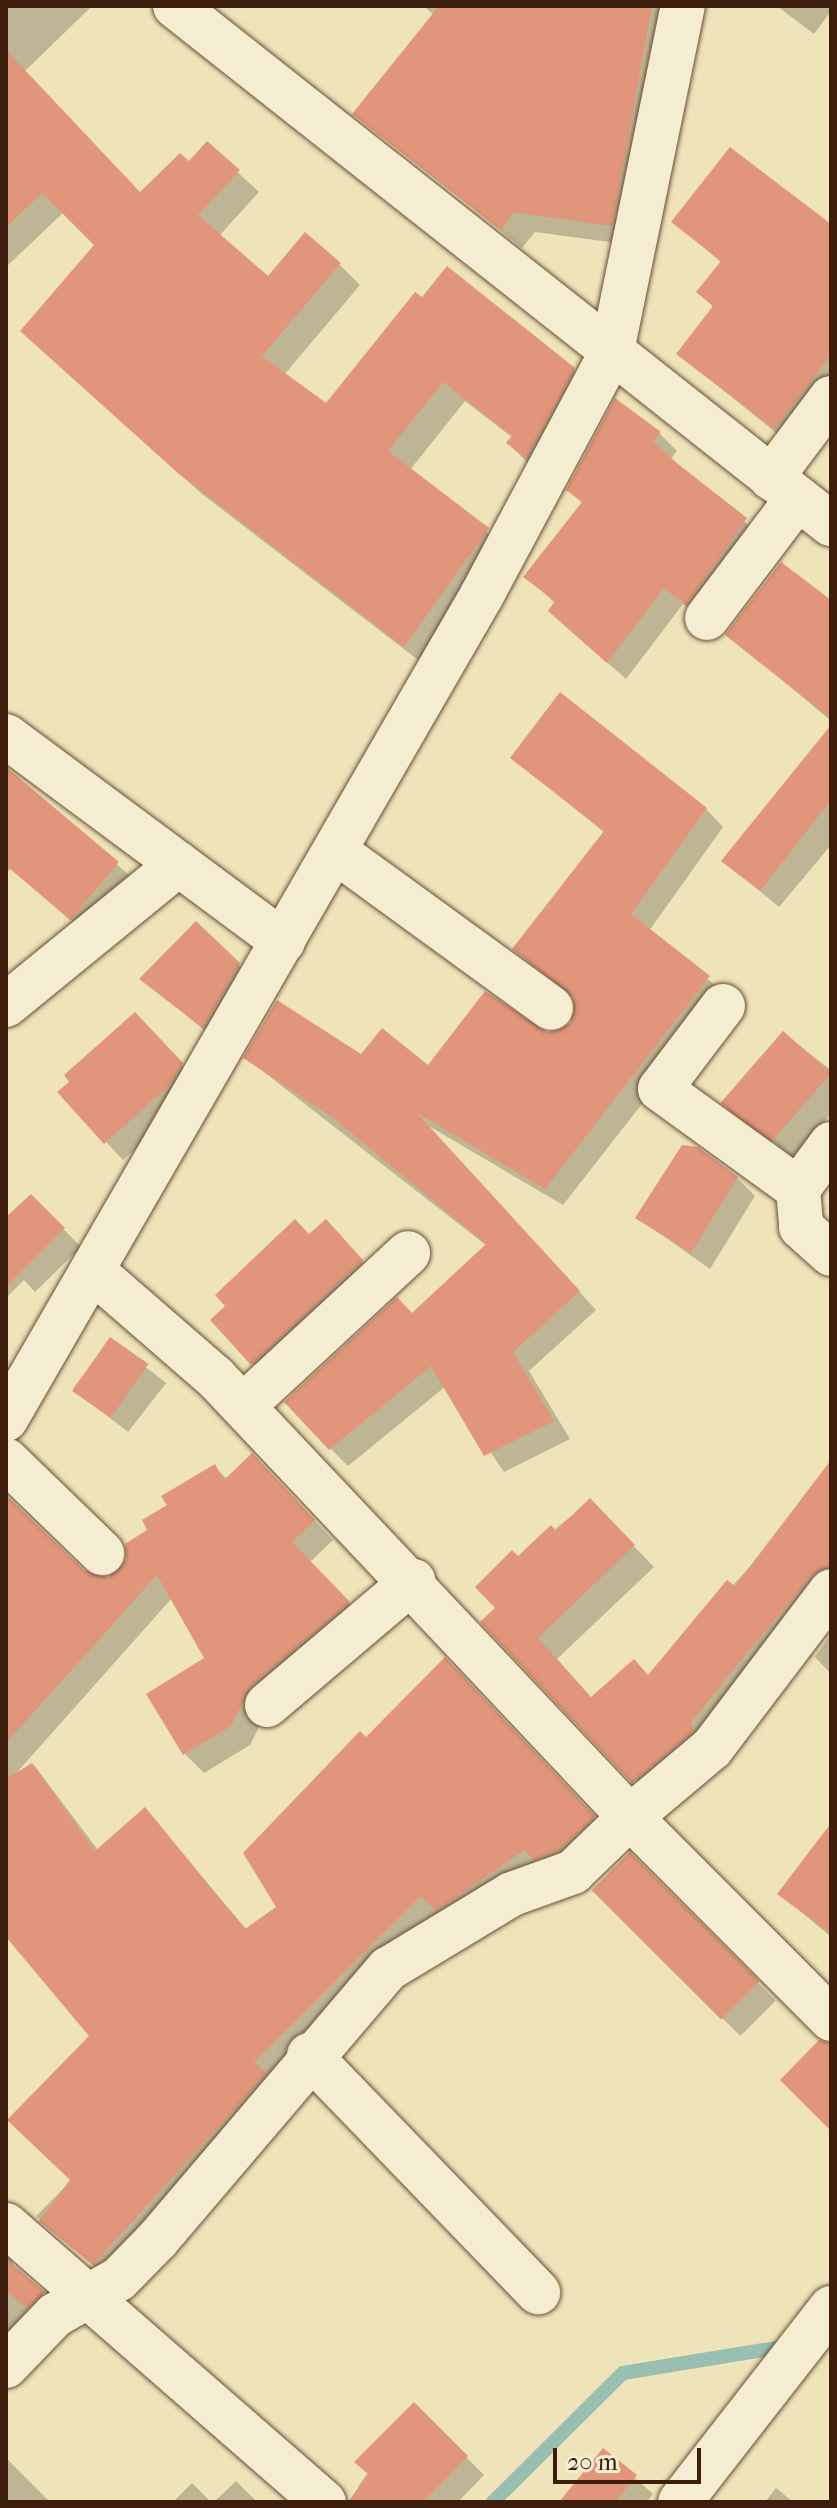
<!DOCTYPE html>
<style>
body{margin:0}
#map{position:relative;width:837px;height:2508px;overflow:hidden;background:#eee3b9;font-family:"IM FELL French Canon",serif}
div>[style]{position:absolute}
.shadow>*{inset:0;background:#0003;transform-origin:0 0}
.stream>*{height:14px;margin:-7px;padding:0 7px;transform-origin:7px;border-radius:7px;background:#99beb2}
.building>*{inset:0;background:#e1967b;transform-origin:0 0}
.roads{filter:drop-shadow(0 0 2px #694e37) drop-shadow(0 0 2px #694e37)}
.street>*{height:44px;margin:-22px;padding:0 22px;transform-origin:22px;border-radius:22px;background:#f4edd2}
.secondary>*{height:44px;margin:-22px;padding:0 22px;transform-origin:22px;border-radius:22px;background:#f4edd2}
span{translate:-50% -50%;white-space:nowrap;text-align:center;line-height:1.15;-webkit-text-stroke:8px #f4edd2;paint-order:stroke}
.frame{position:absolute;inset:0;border:8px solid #3d1d0c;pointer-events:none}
.scale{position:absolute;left:553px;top:2448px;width:148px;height:36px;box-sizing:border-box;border:4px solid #3d1d0c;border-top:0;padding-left:10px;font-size:24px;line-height:28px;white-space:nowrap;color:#3d1d0c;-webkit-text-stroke:6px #f4edd2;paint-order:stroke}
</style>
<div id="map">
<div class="shadow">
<i style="clip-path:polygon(6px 6px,92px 6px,25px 71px,140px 194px,189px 164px,207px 144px,259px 192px,219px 236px,269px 278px,339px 264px,360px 285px,284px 375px,326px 406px,415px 294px,573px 369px,594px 390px,529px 464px,508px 443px,513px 438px,465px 401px,410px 470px,509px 550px,426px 666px,202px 494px,43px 351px,97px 245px,64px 212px,6px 267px)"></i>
<i style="clip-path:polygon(423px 6px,672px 6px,632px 245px,535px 232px,522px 248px,355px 114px,434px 15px)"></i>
<i style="clip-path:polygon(777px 6px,831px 6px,831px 11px,814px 34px)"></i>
<i style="clip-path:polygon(674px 222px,831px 227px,831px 401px,795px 448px,678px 354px,714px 308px,699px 292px,722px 263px)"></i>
<i style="clip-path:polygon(659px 433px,677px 451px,670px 460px,763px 537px,705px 621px,683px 604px,626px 679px,568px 628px,556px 604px,526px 577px,583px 504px,569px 490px)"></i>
<i style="clip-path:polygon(831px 601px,831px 721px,731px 637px)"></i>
<i style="clip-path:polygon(831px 728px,831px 845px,779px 907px,724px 861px)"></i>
<i style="clip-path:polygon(512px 758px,706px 809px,723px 827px,649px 931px,727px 995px,563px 1205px,427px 1125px,596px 1310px,529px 1371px,570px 1439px,504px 1472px,446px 1386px,348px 1466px,330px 1448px,412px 1315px,487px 1246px,246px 1058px,362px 1057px,429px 1068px,573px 1025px,575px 1000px,515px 949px,605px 833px)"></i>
<i style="clip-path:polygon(6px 770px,135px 880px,89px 935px,10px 869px,6px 874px)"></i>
<i style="clip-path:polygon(196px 923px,257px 983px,221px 1044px,142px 979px)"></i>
<i style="clip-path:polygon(152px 1031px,198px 1082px,187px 1102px,123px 1160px,60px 1093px)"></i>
<i style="clip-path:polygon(783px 1033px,831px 1070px,831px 1113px,795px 1159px,731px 1107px)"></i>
<i style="clip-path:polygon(737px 1178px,755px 1196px,710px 1269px,638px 1218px)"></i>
<i style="clip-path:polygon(31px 1196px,81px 1247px,35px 1292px,24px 1280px,6px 1298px,6px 1220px)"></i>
<i style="clip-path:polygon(310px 1237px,343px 1240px,379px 1279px,270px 1381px,252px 1363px,228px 1306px)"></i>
<i style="left:111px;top:1340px;width:70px;height:62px;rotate:38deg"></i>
<i style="clip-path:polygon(215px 1467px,227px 1479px,271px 1475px,333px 1540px,310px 1562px,367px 1622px,270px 1705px,250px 1745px,204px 1773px,185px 1754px,207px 1659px,172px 1598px,12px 1778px,34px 1765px,98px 1850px,145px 1810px,247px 1930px,278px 1908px,366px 1740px,464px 1679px,612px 1837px,457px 1928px,114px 2283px,36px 2216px,72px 2180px,91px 2036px,6px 1888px,6px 1519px,84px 1573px,110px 1579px,170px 1506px)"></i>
<i style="clip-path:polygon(831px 1478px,831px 1596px,654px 1801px,497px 1608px,518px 1559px,590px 1501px,654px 1567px,557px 1659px,592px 1699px,649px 1677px)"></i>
<i style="clip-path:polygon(831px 1634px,831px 1674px,815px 1657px)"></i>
<i style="clip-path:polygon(831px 1827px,831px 1937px,780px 1894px)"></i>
<i style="left:630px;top:1855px;width:206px;height:50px;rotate:45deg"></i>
<i style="clip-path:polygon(6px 2246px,14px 2267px,69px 2319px,6px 2377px)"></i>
<i style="clip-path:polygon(414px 2405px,484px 2475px,458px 2502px,373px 2502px,358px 2487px)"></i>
<i style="clip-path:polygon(603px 2450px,653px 2494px,647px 2502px,561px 2502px)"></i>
<i style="clip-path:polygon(6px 2457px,10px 2462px,50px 2502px,6px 2502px)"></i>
<i style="clip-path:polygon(236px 2481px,257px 2502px,214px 2502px)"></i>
<i style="clip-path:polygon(192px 2483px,211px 2502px,173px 2502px)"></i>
<i style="clip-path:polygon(776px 2488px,793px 2502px,765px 2502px)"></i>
</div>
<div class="stream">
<i style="left:493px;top:2502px;width:183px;rotate:-44.8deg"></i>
<i style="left:623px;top:2373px;width:166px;rotate:-9.3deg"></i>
</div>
<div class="building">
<i style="clip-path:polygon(439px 6px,652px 6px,612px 226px,514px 212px,501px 230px,352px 114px)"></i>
<i style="clip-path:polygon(6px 50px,140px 192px,180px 153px,189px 161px,207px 141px,240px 170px,198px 215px,268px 276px,305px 232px,341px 263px,262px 356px,326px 403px,415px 292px,422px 297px,447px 266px,575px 368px,526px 459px,506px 443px,512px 436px,443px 382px,388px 451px,489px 528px,404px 647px,179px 474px,20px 331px,94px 245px,42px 193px,6px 227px)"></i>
<i style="clip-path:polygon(730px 147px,831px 224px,831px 355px,774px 429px,676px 354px,713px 306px,696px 292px,721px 261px,671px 222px)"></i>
<i style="clip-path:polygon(615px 398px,661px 432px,653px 442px,678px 464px,747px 518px,686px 605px,664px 588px,607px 663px,548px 611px,555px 601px,523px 577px,582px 502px,566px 490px)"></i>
<i style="clip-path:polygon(781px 562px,831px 600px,831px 719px,725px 635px)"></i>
<i style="clip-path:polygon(560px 692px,707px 808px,631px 914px,710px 976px,545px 1189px,416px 1112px,580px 1291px,513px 1352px,554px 1421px,484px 1456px,431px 1366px,329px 1450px,284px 1402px,397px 1297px,412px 1313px,486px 1244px,332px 1117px,243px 1058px,277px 1000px,361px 1054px,382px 1028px,428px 1065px,485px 991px,548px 1033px,571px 1023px,573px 997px,512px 949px,604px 831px,510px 758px)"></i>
<i style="clip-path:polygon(831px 725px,831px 800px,760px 891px,721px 861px)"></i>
<i style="clip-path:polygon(6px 767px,119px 862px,70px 920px,6px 865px)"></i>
<i style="clip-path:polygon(196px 921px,240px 963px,203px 1028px,139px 979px)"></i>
<i style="clip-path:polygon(135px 1012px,183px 1063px,170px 1085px,104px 1144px,57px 1092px,69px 1082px,64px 1075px)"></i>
<i style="left:783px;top:1031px;width:64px;height:95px;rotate:41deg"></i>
<i style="clip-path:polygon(682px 1145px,698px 1147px,738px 1177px,691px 1253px,635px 1218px)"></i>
<i style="clip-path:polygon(31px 1194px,65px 1228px,6px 1287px,6px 1217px)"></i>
<i style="clip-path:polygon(295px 1219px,309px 1234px,326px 1219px,363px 1260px,251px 1365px,210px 1320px,225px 1306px,215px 1295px)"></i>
<i style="left:110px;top:1337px;width:47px;height:66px;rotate:35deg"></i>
<i style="clip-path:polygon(252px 1453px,315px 1520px,292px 1542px,350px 1602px,251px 1686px,231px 1726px,183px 1755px,146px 1694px,204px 1658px,157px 1575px,6px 1743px,6px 1495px,85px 1571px,108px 1577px,126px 1560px,125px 1544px,147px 1530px,142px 1520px,167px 1505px,161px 1496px,215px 1464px,224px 1480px)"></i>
<i style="clip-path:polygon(831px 1460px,831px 1565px,811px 1576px,738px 1664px,691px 1723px,694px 1731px,632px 1783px,480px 1622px,495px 1608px,475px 1587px,512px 1550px,518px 1556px,551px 1525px,556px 1531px,590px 1498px,635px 1545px,538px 1638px,591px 1697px,634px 1659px,648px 1675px,727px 1580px,735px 1586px)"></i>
<i style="clip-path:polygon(445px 1657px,595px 1816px,559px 1850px,534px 1860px,524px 1850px,436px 1911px,421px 1896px,254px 2062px,267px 2073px,93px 2265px,39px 2221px,70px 2180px,7px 2120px,89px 2036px,6px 1937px,6px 1779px,32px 1763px,95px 1851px,145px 1807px,245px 1929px,276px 1907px,243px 1853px,360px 1731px,366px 1737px)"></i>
<i style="clip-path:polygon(831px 1823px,831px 1934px,777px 1894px)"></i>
<i style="left:630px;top:1852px;width:183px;height:54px;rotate:45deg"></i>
<i style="clip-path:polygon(819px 2040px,831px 2043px,831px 2131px,780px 2080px)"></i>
<i style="clip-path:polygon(6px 2259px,45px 2292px,27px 2308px,6px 2291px)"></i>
<i style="clip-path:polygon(414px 2402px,468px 2456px,423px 2502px,348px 2502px,368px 2474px,354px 2462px)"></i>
<i style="clip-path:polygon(603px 2448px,637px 2475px,615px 2502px,559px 2502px)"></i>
</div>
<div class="roads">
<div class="street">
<i style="left:175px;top:6px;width:836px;rotate:38.3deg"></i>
<i style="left:771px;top:478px;width:100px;rotate:-53.1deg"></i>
<i style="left:707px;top:618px;width:149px;rotate:-52.9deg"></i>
<i style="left:6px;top:736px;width:345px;rotate:36.6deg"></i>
<i style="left:335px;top:851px;width:267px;rotate:36deg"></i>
<i style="left:6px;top:1005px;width:223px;rotate:-39.2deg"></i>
<i style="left:723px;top:1006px;width:104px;rotate:127.2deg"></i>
<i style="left:660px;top:1089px;width:170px;rotate:35.9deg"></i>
<i style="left:831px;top:1144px;width:56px;rotate:126.3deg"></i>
<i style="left:798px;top:1189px;width:38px;rotate:85deg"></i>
<i style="left:801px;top:1227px;width:40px;rotate:42deg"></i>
<i style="left:94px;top:1272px;width:160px;rotate:41deg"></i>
<i style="left:215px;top:1377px;width:605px;rotate:46.67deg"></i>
<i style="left:630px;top:1817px;width:107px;rotate:-40.1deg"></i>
<i style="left:712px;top:1748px;width:197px;rotate:-52.8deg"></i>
<i style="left:243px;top:1406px;width:225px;rotate:-42.8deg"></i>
<i style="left:6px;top:1419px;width:954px;rotate:-59.99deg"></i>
<i style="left:483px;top:593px;width:274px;rotate:-61.9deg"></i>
<i style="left:612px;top:351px;width:352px;rotate:-78.4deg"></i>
<i style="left:6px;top:1460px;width:134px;rotate:44.1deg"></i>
<i style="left:267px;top:1705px;width:192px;rotate:-40.3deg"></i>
<i style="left:309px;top:2055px;width:330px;rotate:46deg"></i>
<i style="left:6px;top:2225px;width:422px;rotate:41.1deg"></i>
<i style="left:6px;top:2366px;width:71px;rotate:-46.1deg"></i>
<i style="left:55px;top:2315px;width:73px;rotate:-29.4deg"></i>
<i style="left:119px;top:2279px;width:56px;rotate:-45.7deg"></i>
<i style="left:158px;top:2239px;width:355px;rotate:-49.6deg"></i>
<i style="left:388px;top:1969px;width:145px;rotate:-31.2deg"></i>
<i style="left:512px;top:1894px;width:65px;rotate:-19.8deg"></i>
<i style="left:573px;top:1872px;width:79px;rotate:-44deg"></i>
<i style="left:630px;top:1817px;width:285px;rotate:45.1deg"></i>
</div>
<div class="secondary">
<i style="left:680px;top:2502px;width:246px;rotate:-52.1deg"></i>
</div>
</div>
<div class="frame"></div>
<div class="scale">20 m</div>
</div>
